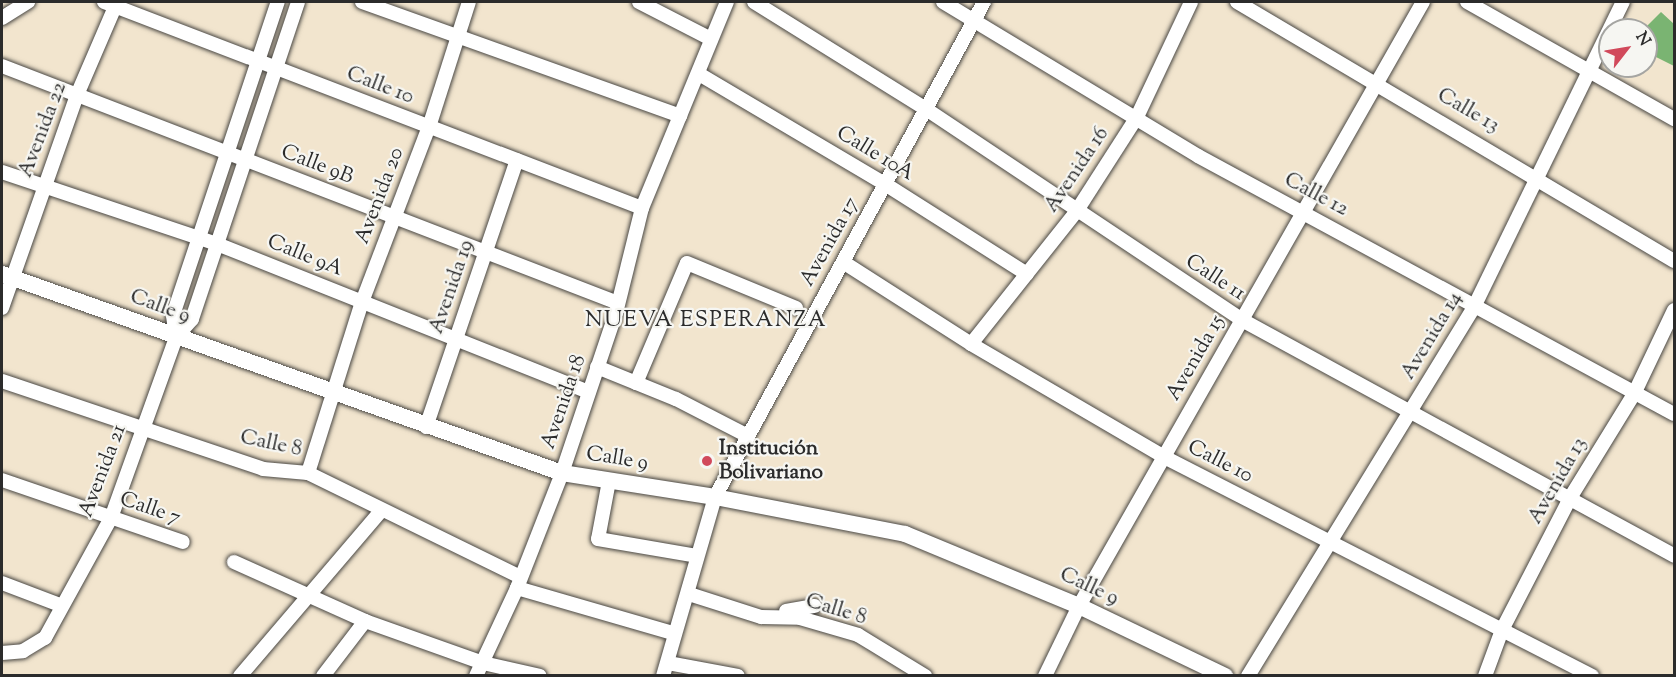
<!DOCTYPE html>
<meta charset="utf-8">
<style>
body{margin:0}
#map{position:relative;width:1676px;height:677px;overflow:hidden;background:#f2e5ce;font-family:"Sorts Mill Goudy",serif}
div>[style]{position:absolute}
.forest>*{inset:0;background:#7ab472}
.roads{filter:drop-shadow(0 0 2px #494743) drop-shadow(0 0 2px #494743)}
.minor>*{height:14px;margin:-7px;padding:0 7px;transform-origin:7px;border-radius:7px;background:#fff}
.tertiary>*{height:16px;margin:-8px;padding:0 8px;transform-origin:8px;border-radius:8px;background:#fff}
.dots>*{width:16px;height:16px;translate:-50% -50%;box-sizing:border-box;border:3px solid #f6f6f2;border-radius:50%}
span{translate:-50% -50%;white-space:nowrap;text-align:center;line-height:1.15;-webkit-text-stroke:4.5px #f6f6f2;paint-order:stroke}
.street-label{font-size:21px;color:#2b2b2b}
.poi-label{font-size:21px;color:#2b2b2b;font-weight:700}
.left{translate:0 -50%;text-align:left}
.neighbourhood-label{font-size:22px;color:#2b2b2b;letter-spacing:1.5px}
.frame{position:absolute;inset:0;border:3px solid #2b2b2b;pointer-events:none}
.north{position:absolute;left:1598px;top:18px;width:60px;height:60px;box-sizing:border-box;background:#f6f6f2;border:2px solid #a5a5a2;border-radius:50%;rotate:59deg;font-size:16px;font-weight:700;line-height:24px;text-align:center;color:#2b2b2b}
.north::after{content:'';display:block;margin:auto;width:21px;height:27px;background:#d1495b;clip-path:polygon(50% 0,100% 100%,50% 72%,0 100%)}
</style>
<div id="map">
<div class="forest">
<i style="clip-path:polygon(1661px 12px,1674px 24px,1674px 66px,1646px 52px,1646px 30px,1643px 30px)"></i>
</div>
<div class="roads">
<div class="minor">
<i style="left:104px;top:2px;width:576px;rotate:20.95deg"></i>
<i style="left:362px;top:2px;width:338px;rotate:19.7deg"></i>
<i style="left:639px;top:2px;width:81px;rotate:27.2deg"></i>
<i style="left:754px;top:2px;width:203px;rotate:31.9deg"></i>
<i style="left:926px;top:109px;width:380px;rotate:33.7deg"></i>
<i style="left:1242px;top:320px;width:492px;rotate:28.6deg"></i>
<i style="left:943px;top:2px;width:298px;rotate:31.1deg"></i>
<i style="left:1198px;top:156px;width:541px;rotate:28.46deg"></i>
<i style="left:1237px;top:2px;width:508px;rotate:30.65deg"></i>
<i style="left:1467px;top:2px;width:238px;rotate:29.5deg"></i>
<i style="left:2px;top:18px;width:31px;rotate:-32deg"></i>
<i style="left:2px;top:66px;width:660px;rotate:21.04deg"></i>
<i style="left:699px;top:74px;width:216px;rotate:30.6deg"></i>
<i style="left:885px;top:184px;width:168px;rotate:32.4deg"></i>
<i style="left:2px;top:172px;width:227px;rotate:18.5deg"></i>
<i style="left:217px;top:244px;width:400px;rotate:21.7deg"></i>
<i style="left:843px;top:262px;width:152px;rotate:32.6deg"></i>
<i style="left:971px;top:344px;width:224px;rotate:30.3deg"></i>
<i style="left:1164px;top:457px;width:481px;rotate:27.1deg"></i>
<i style="left:2px;top:308px;width:226px;rotate:-70.6deg"></i>
<i style="left:77px;top:95px;width:101px;rotate:-66.7deg"></i>
<i style="left:176px;top:337px;width:22px;rotate:-98deg"></i>
<i style="left:173px;top:315px;width:330px;rotate:-71.5deg"></i>
<i style="left:971px;top:344px;width:169px;rotate:-51.5deg"></i>
<i style="left:1076px;top:212px;width:113px;rotate:-57.3deg"></i>
<i style="left:1137px;top:117px;width:127px;rotate:-64.8deg"></i>
<i style="left:597px;top:367px;width:85px;rotate:22.1deg"></i>
<i style="left:676px;top:399px;width:81px;rotate:27.2deg"></i>
<i style="left:2px;top:381px;width:275px;rotate:18.6deg"></i>
<i style="left:263px;top:469px;width:45px;rotate:5.1deg"></i>
<i style="left:308px;top:473px;width:236px;rotate:26.1deg"></i>
<i style="left:636px;top:383px;width:130px;rotate:-67deg"></i>
<i style="left:687px;top:263px;width:118px;rotate:22.4deg"></i>
<i style="left:426px;top:427px;width:282px;rotate:-71.2deg"></i>
<i style="left:308px;top:473px;width:179px;rotate:-72.5deg"></i>
<i style="left:362px;top:302px;width:187px;rotate:-69.1deg"></i>
<i style="left:429px;top:127px;width:131px;rotate:-72.3deg"></i>
<i style="left:2px;top:480px;width:191px;rotate:18.9deg"></i>
<i style="left:609px;top:481px;width:59px;rotate:100.7deg"></i>
<i style="left:598px;top:539px;width:100px;rotate:9.7deg"></i>
<i style="left:234px;top:562px;width:144px;rotate:24.2deg"></i>
<i style="left:365px;top:621px;width:125px;rotate:19.6deg"></i>
<i style="left:483px;top:663px;width:58px;rotate:12.8deg"></i>
<i style="left:2px;top:583px;width:62px;rotate:20.8deg"></i>
<i style="left:517px;top:588px;width:162px;rotate:16.1deg"></i>
<i style="left:689px;top:594px;width:76px;rotate:17.7deg"></i>
<i style="left:761px;top:617px;width:39px;rotate:1deg"></i>
<i style="left:800px;top:618px;width:60px;rotate:16.3deg"></i>
<i style="left:858px;top:635px;width:79px;rotate:31.5deg"></i>
<i style="left:786px;top:611px;width:29px;rotate:-10deg"></i>
<i style="left:2px;top:653px;width:21px;rotate:-5deg"></i>
<i style="left:23px;top:651px;width:26px;rotate:-31deg"></i>
<i style="left:45px;top:638px;width:137px;rotate:-61.2deg"></i>
<i style="left:111px;top:518px;width:192px;rotate:-70.2deg"></i>
<i style="left:176px;top:337px;width:24px;rotate:-48deg"></i>
<i style="left:192px;top:319px;width:334px;rotate:-71.5deg"></i>
<i style="left:668px;top:663px;width:71px;rotate:10.5deg"></i>
<i style="left:240px;top:676px;width:216px;rotate:-49.5deg"></i>
<i style="left:323px;top:676px;width:69px;rotate:-52.6deg"></i>
<i style="left:476px;top:676px;width:97px;rotate:-65deg"></i>
<i style="left:517px;top:588px;width:123px;rotate:-68.6deg"></i>
<i style="left:562px;top:473px;width:169px;rotate:-71.4deg"></i>
<i style="left:616px;top:313px;width:108px;rotate:-76.1deg"></i>
<i style="left:642px;top:208px;width:223px;rotate:-67.6deg"></i>
<i style="left:663px;top:676px;width:186px;rotate:-73.8deg"></i>
<i style="left:715px;top:497px;width:563px;rotate:-61.48deg"></i>
<i style="left:1045px;top:676px;width:78px;rotate:-64.1deg"></i>
<i style="left:1079px;top:606px;width:695px;rotate:-60.34deg"></i>
<i style="left:1248px;top:676px;width:435px;rotate:-58.5deg"></i>
<i style="left:1475px;top:305px;width:337px;rotate:-64deg"></i>
<i style="left:1485px;top:676px;width:49px;rotate:-69.7deg"></i>
<i style="left:1502px;top:630px;width:148px;rotate:-62.7deg"></i>
<i style="left:1570px;top:498px;width:122px;rotate:-58.4deg"></i>
<i style="left:1634px;top:394px;width:93px;rotate:-64.5deg"></i>
</div>
<div class="tertiary">
<i style="left:2px;top:274px;width:594px;rotate:19.56deg"></i>
<i style="left:562px;top:473px;width:155px;rotate:8.9deg"></i>
<i style="left:715px;top:497px;width:194px;rotate:11deg"></i>
<i style="left:905px;top:534px;width:188px;rotate:22.5deg"></i>
<i style="left:1079px;top:606px;width:162px;rotate:25.6deg"></i>
</div>
</div>
<div class="dots">
<i style="left:707px;top:461px;background:#d1495b"></i>
</div>
<div class="street-label">
<span style="left:380px;top:86px;rotate:21deg">Calle 10</span>
<span style="left:1468px;top:111px;rotate:30deg">Calle 13</span>
<span style="left:43px;top:130px;rotate:-69deg">Avenida 22</span>
<span style="left:875px;top:154px;rotate:31deg">Calle 10A</span>
<span style="left:317px;top:165px;rotate:21deg">Calle 9B</span>
<span style="left:1077px;top:170px;rotate:-56deg">Avenida 16</span>
<span style="left:1316px;top:195px;rotate:28deg">Calle 12</span>
<span style="left:380px;top:196px;rotate:-69deg">Avenida 20</span>
<span style="left:830px;top:242px;rotate:-61deg">Avenida 17</span>
<span style="left:305px;top:256px;rotate:22deg">Calle 9A</span>
<span style="left:1215px;top:278px;rotate:33deg">Calle 11</span>
<span style="left:452px;top:287px;rotate:-71deg">Avenida 19</span>
<span style="left:160px;top:307px;rotate:20deg">Calle 9</span>
<span style="left:1432px;top:336px;rotate:-59deg">Avenida 14</span>
<span style="left:1196px;top:358px;rotate:-60deg">Avenida 15</span>
<span style="left:564px;top:402px;rotate:-71deg">Avenida 18</span>
<span style="left:271px;top:444px;rotate:12deg">Calle 8</span>
<span style="left:617px;top:459px;rotate:9deg">Calle 9</span>
<span style="left:1220px;top:462px;rotate:27deg">Calle 10</span>
<span style="left:103px;top:471px;rotate:-69deg">Avenida 21</span>
<span style="left:1558px;top:481px;rotate:-60deg">Avenida 13</span>
<span style="left:150px;top:509px;rotate:19deg">Calle 7</span>
<span style="left:1089px;top:587px;rotate:25deg">Calle 9</span>
<span style="left:836px;top:610px;rotate:17deg">Calle 8</span>
</div>
<div class="poi-label">
<span class="left" style="left:719px;top:461px">Institución<br>Bolivariano</span>
</div>
<div class="neighbourhood-label">
<span style="left:706px;top:322px">NUEVA ESPERANZA</span>
</div>
<div class="frame"></div>
<div class="north">N</div>
</div>
